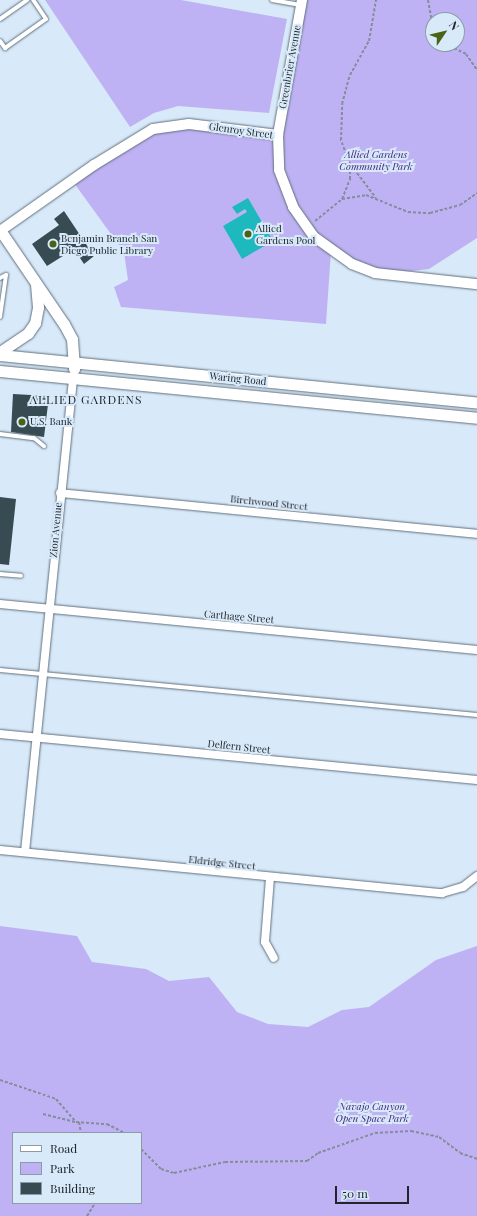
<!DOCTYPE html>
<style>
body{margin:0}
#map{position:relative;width:477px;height:1216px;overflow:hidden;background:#d8e9f9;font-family:"Playfair Display",serif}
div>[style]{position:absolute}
.green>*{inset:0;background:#bfb2f4}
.water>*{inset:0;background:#1eb9be}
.building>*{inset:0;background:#374b53}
.path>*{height:2px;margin-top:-1px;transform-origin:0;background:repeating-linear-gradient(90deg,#838e9a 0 3px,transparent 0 5px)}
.roads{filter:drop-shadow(0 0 1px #606f7d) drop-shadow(0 0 1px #606f7d)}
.service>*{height:4px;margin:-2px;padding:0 2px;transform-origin:2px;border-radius:2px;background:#fff}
.minor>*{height:8px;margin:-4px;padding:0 4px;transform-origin:4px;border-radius:4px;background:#fff}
.tertiary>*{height:10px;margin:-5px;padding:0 5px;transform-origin:5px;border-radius:5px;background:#fff}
.secondary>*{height:11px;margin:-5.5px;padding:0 5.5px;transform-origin:5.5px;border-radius:5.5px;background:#fff}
.dots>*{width:11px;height:11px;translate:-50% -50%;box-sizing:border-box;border:2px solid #d8e9f9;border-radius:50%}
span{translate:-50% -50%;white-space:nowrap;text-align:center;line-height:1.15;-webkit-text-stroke:4px #d8e9f9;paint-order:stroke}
.street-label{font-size:10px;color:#20262c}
.park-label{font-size:10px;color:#442481;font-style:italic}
.poi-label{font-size:10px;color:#20262c}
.left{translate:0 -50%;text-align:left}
.quarter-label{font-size:12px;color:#20262c;letter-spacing:1px}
.legend{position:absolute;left:12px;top:1132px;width:130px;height:72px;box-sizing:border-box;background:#d8e9f9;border:1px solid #8e9ba7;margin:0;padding:5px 7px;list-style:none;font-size:12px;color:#20262c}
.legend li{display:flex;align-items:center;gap:8px;height:20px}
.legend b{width:20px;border:1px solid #8e9ba7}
.north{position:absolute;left:425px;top:12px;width:40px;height:40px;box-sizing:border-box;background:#d8e9f9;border:1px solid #8e9ba7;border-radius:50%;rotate:55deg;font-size:11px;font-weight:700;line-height:16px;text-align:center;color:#20262c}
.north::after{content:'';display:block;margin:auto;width:14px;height:18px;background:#486314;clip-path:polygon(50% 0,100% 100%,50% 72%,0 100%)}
.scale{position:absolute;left:335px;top:1186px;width:74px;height:18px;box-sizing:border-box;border:2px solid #20262c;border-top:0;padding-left:5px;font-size:12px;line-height:14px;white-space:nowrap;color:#20262c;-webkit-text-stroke:3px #d8e9f9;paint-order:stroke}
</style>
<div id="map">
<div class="green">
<i style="clip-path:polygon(45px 0,181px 0,287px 19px,269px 113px,178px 106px,154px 113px,130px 127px)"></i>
<i style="clip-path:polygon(evenodd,302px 0,477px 0,477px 238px,429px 269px,386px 274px,331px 251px,326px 324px,121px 307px,114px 287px,128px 280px,124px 252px,74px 183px,143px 135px,173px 124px,278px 134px,302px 0,433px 20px,457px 20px,457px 44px,433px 44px,433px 20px)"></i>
<i style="clip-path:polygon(evenodd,0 926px,77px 936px,92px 962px,146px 969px,169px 981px,209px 977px,237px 1012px,268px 1024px,308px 1027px,342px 1010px,369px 1007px,436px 960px,477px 946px,477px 1216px,0 1216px,0 926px,13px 1133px,141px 1133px,141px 1203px,13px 1203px,13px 1133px)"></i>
</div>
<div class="water">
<i style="clip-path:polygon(248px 198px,273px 241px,242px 259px,223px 226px,247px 212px,245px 209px,237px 214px,232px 207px)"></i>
</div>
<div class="building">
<i style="clip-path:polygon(64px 211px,94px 256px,84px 264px,74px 249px,47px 266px,32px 244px,59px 225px,54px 219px)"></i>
<i style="clip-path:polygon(13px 394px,49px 396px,44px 437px,11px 432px)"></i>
<i style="clip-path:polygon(0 497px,16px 499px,9px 565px,0 564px)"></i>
</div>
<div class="path">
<i style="left:428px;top:0;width:27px;rotate:80deg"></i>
<i style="left:445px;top:44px;width:23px;rotate:25deg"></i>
<i style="left:466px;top:54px;width:19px;rotate:55deg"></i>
<i style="left:351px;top:165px;width:41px;rotate:52.9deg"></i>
<i style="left:342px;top:199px;width:22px;rotate:-68deg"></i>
<i style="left:350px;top:179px;width:15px;rotate:-90deg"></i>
<i style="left:350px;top:164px;width:26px;rotate:-111deg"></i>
<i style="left:341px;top:140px;width:36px;rotate:-88deg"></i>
<i style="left:342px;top:104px;width:30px;rotate:-75deg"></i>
<i style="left:350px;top:75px;width:39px;rotate:-61deg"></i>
<i style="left:369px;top:41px;width:42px;rotate:-80.3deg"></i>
<i style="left:315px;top:221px;width:35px;rotate:-39deg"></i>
<i style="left:342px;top:199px;width:24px;rotate:-9deg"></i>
<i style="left:366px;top:195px;width:45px;rotate:22deg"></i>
<i style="left:408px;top:212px;width:22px;rotate:3deg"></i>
<i style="left:430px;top:213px;width:31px;rotate:-15deg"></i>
<i style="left:460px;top:205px;width:21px;rotate:-35deg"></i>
<i style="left:0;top:1080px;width:59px;rotate:18.7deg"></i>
<i style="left:56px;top:1099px;width:30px;rotate:49deg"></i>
<i style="left:76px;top:1122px;width:31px;rotate:4deg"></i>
<i style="left:107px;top:1124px;width:20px;rotate:27deg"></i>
<i style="left:43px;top:1114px;width:33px;rotate:14deg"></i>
<i style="left:79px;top:1122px;width:11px;rotate:80deg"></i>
<i style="left:141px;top:1149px;width:28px;rotate:45deg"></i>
<i style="left:161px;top:1169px;width:14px;rotate:17deg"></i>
<i style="left:174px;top:1173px;width:52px;rotate:-12.2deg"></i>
<i style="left:225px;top:1162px;width:82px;rotate:-0.7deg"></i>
<i style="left:307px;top:1161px;width:14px;rotate:-36deg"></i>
<i style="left:318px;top:1153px;width:60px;rotate:-19.3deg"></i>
<i style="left:375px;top:1133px;width:36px;rotate:-3deg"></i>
<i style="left:411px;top:1131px;width:29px;rotate:12deg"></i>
<i style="left:439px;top:1137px;width:26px;rotate:37deg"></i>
<i style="left:460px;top:1153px;width:18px;rotate:19deg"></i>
<i style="left:87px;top:1216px;width:15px;rotate:-58deg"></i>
</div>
<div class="roads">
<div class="service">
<i style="left:272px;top:0;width:29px;rotate:10deg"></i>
<i style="left:0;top:19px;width:33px;rotate:-35deg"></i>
<i style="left:0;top:41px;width:9px;rotate:54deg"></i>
<i style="left:5px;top:48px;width:50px;rotate:-35.3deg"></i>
<i style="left:46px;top:19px;width:23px;rotate:-124deg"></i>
<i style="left:0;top:278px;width:7px;rotate:-27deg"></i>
<i style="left:0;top:317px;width:42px;rotate:-81.9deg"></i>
<i style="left:0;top:434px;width:34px;rotate:7deg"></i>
<i style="left:34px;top:438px;width:13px;rotate:39deg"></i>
<i style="left:0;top:574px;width:21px;rotate:5deg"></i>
<i style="left:0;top:670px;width:479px;rotate:5.4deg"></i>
</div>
<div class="minor">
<i style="left:60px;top:493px;width:419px;rotate:5.6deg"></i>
<i style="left:0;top:604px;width:479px;rotate:5.5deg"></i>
<i style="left:0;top:734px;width:479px;rotate:5.5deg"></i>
<i style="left:0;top:850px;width:444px;rotate:5.6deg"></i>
<i style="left:442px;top:893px;width:22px;rotate:-16deg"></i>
<i style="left:463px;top:887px;width:18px;rotate:-38deg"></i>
<i style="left:25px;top:852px;width:476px;rotate:-84.2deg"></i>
<i style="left:270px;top:878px;width:64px;rotate:94.5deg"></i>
<i style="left:265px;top:942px;width:18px;rotate:61deg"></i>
</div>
<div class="tertiary">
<i style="left:302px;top:0;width:137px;rotate:100.1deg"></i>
<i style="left:278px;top:135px;width:35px;rotate:88deg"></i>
<i style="left:279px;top:170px;width:40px;rotate:69deg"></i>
<i style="left:293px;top:207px;width:35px;rotate:55deg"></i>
<i style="left:313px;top:236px;width:48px;rotate:35.7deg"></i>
<i style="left:352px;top:264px;width:25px;rotate:21deg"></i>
<i style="left:375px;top:273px;width:103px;rotate:6.2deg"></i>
<i style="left:0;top:231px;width:115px;rotate:-35.1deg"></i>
<i style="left:94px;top:165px;width:69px;rotate:-31.4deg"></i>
<i style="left:153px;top:129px;width:36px;rotate:-8deg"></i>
<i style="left:189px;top:124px;width:90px;rotate:7deg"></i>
</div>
<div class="secondary">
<i style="left:0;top:230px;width:114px;rotate:55.8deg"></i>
<i style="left:64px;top:324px;width:17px;rotate:62deg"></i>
<i style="left:72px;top:339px;width:30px;rotate:86deg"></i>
<i style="left:0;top:352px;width:34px;rotate:-34deg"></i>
<i style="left:28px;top:333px;width:12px;rotate:-55deg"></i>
<i style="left:35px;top:323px;width:16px;rotate:-79deg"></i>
<i style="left:38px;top:307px;width:22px;rotate:-95deg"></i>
<i style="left:0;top:355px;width:479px;rotate:5.7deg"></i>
<i style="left:0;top:371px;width:479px;rotate:5.6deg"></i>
</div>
</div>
<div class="dots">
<i style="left:248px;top:234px;background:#486314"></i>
<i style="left:53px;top:244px;background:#486314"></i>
<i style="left:22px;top:422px;background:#486314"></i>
</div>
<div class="street-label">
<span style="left:290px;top:67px;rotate:-80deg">Greenbrier Avenue</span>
<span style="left:241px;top:131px;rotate:8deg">Glenroy Street</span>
<span style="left:238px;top:379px;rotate:6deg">Waring Road</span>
<span style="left:269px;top:503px;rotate:6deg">Birchwood Street</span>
<span style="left:56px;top:530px;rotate:-85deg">Zion Avenue</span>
<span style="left:239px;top:617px;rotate:5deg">Carthage Street</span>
<span style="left:239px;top:747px;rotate:6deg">Delfern Street</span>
<span style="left:222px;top:863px;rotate:6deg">Eldridge Street</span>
</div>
<div class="park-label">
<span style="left:376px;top:160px">Allied Gardens<br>Community Park</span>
<span style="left:372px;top:1112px">Navajo Canyon<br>Open Space Park</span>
</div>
<div class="poi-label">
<span class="left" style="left:256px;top:234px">Allied<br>Gardens Pool</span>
<span class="left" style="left:61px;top:244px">Benjamin Branch San<br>Diego Public Library</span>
<span class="left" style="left:30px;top:422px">U.S. Bank</span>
</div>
<div class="quarter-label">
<span style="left:86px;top:400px">ALLIED GARDENS</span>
</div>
<ul class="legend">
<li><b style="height:5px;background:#fff"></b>Road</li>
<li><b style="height:11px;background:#bfb2f4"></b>Park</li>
<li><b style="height:11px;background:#374b53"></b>Building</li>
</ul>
<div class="north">N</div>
<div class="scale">50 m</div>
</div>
